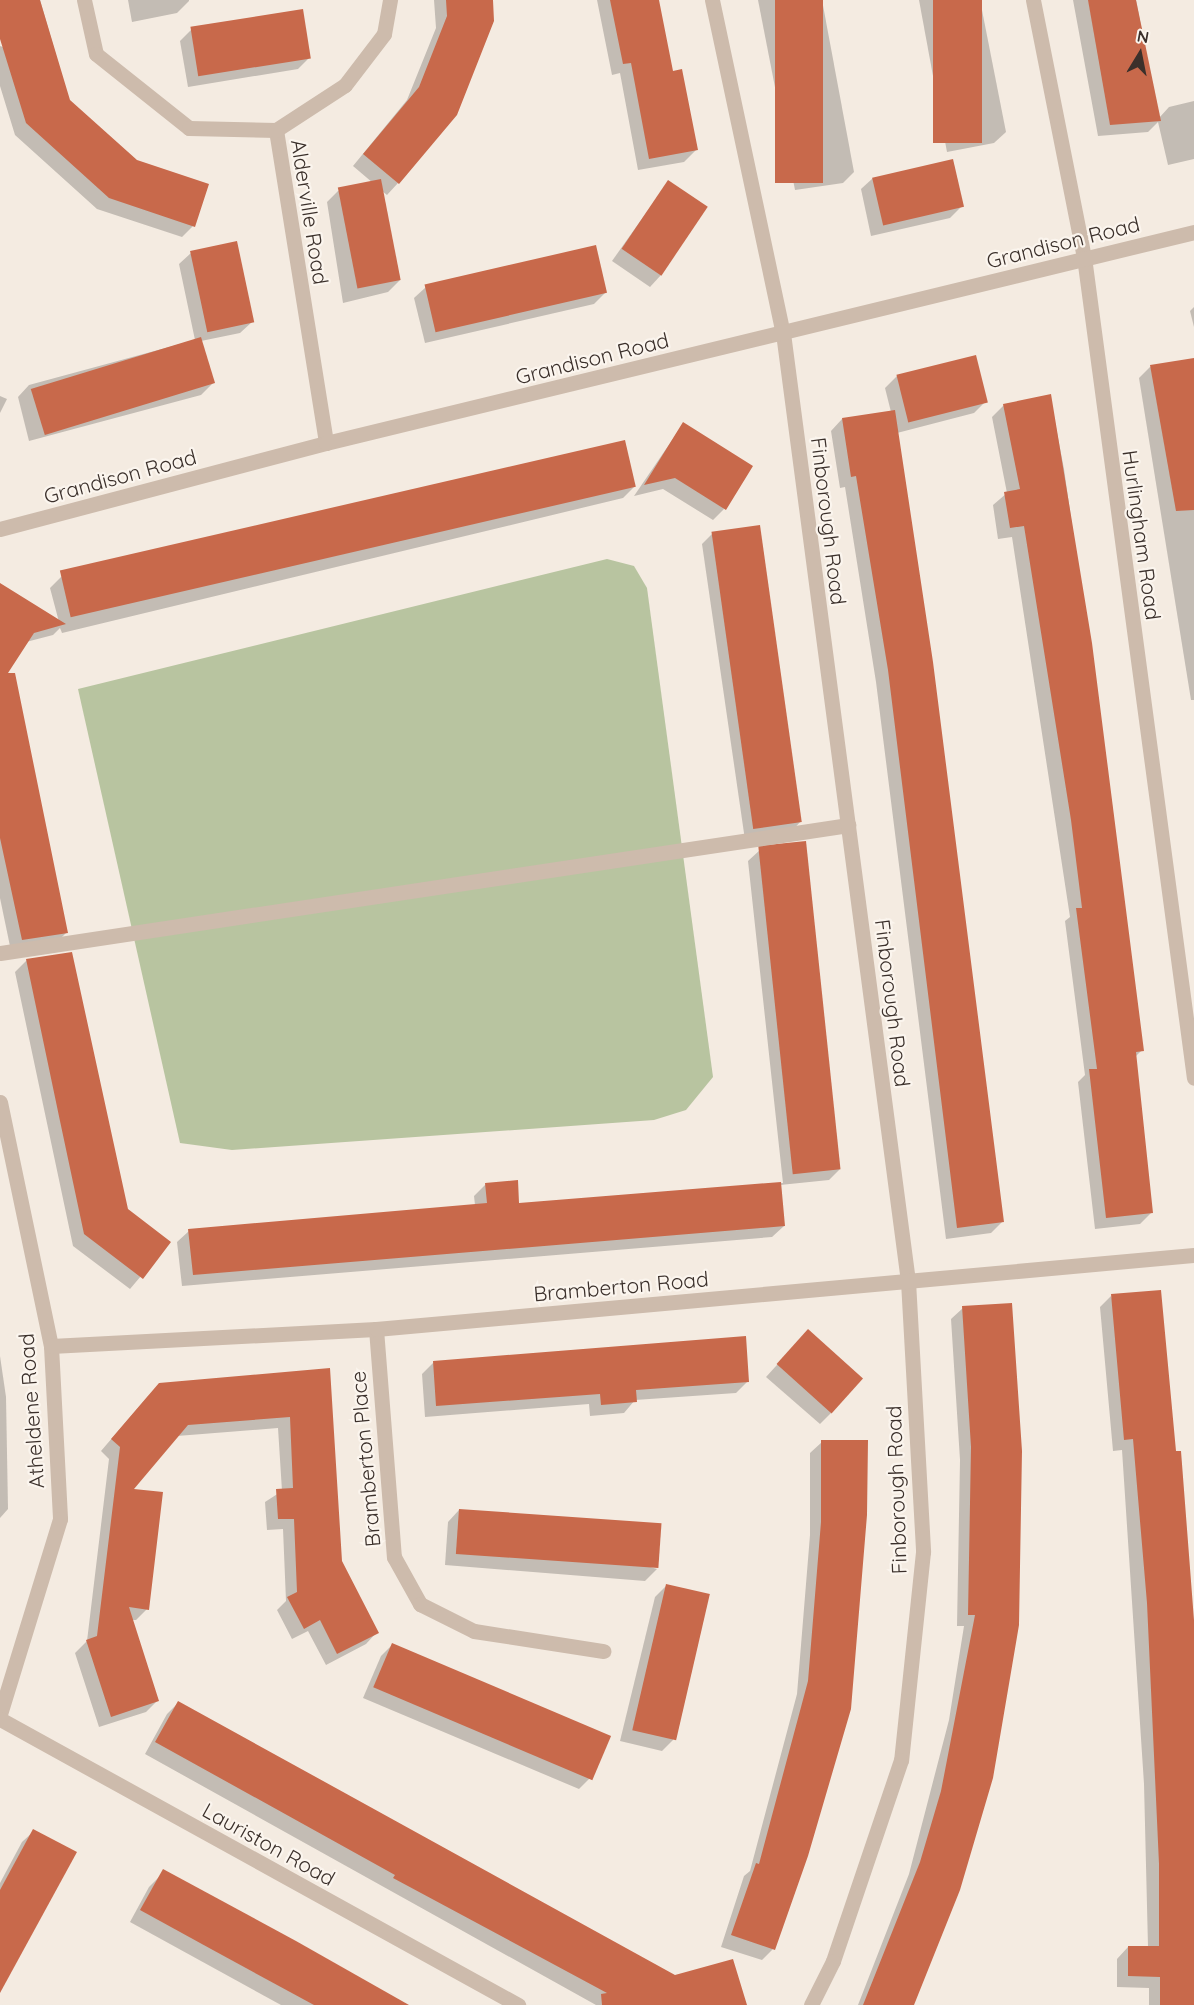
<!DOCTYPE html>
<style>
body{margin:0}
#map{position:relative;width:1194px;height:2005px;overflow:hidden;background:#f4ebe1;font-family:Quicksand,sans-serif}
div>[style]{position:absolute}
.green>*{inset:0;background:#b8c4a0}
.shadow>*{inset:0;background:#0003}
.building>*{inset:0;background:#c8694b;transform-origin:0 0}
.service>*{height:15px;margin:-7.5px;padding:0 7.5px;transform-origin:7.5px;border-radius:7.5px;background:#cdbbac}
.minor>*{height:15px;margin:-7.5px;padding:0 7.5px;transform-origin:7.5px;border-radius:7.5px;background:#cdbbac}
span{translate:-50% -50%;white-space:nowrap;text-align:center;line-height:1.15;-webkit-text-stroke:4.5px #fbf5ee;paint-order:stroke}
.street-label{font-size:21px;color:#3b302b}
.north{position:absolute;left:1110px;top:24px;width:60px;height:60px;-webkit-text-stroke:4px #fbf5ee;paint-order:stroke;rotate:10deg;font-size:16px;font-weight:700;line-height:24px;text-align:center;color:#3b302b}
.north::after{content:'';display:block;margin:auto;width:21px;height:27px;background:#3b302b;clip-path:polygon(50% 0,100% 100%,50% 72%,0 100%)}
</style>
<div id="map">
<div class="green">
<i style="clip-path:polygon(607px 559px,634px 566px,647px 588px,713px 1077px,686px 1110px,654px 1120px,232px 1150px,180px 1143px,78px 689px)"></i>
</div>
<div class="shadow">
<i style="clip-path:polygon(0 0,40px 0,69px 100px,193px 226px,182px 237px,97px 209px,15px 135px,0 86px,0 46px,3px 47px)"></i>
<i style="clip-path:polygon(128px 0,189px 0,189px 1px,177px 13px,132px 22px)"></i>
<i style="clip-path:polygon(434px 0,491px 0,398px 183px,387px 195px,382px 191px,400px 280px,388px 292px,343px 303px,327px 202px,338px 191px,373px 183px,353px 166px,407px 100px,436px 28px)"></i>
<i style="clip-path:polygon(597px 0,658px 0,672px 73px,696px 150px,684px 162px,638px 170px,620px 73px,612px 75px)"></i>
<i style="clip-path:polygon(758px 0,822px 0,854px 172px,843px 183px,795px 190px)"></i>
<i style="clip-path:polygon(919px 0,980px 0,1006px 132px,994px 143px,947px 152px)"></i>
<i style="clip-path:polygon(1073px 0,1136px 0,1159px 118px,1169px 107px,1194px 101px,1194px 159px,1168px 165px,1158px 122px,1148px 132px,1098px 136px)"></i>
<i style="clip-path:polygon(192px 29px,310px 57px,298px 69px,188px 87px,180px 41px)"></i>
<i style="clip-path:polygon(873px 178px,962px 206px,950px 218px,871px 236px,861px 189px)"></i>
<i style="clip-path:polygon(668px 182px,661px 275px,650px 287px,612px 261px)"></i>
<i style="clip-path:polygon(191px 253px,252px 322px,240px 333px,201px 341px,213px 383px,201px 395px,29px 441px,18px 397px,29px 385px,195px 340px,179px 264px)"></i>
<i style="clip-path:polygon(426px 287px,606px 292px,594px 304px,425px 343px,414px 298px)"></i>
<i style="clip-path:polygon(1194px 307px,1194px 327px,1190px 311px)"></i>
<i style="clip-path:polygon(1194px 359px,1194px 700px,1191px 700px,1139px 378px,1150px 367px)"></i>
<i style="clip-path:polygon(897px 376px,986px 401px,974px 413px,897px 433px,1003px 1221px,991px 1233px,946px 1239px,876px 682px,845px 487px,840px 488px,831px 431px,842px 419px,891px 412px,885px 388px)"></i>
<i style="clip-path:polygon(0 396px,7px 399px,0 413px)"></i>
<i style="clip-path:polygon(1050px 396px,1064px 469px,1112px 804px,1142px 1050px,1135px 1057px,1152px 1212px,1140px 1224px,1095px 1229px,1078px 1082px,1085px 1075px,1065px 921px,1070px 917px,1012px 537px,998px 539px,993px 505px,1007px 493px,992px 417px,1004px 405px)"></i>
<i style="clip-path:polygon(683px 424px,724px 509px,713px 520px,663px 489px,634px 496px)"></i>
<i style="clip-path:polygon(634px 487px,623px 498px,62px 633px,60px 628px,53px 635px,26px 642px,0 684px,0 596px,59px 622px,50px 588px,62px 576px)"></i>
<i style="clip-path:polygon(713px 533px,801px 821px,790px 833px,745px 840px,702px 544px)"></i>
<i style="clip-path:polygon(0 701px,67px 932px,55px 944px,11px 951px,0 898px)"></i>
<i style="clip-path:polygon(760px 850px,840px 1169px,829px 1180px,780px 1185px,784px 1226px,772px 1237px,182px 1286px,177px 1242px,189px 1231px,475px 1205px,474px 1196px,486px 1184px,518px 1204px,783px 1183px,748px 861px)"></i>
<i style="clip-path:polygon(27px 960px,126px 1210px,169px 1243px,130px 1289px,73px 1246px,15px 972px)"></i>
<i style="clip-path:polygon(1111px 1296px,1174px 1453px,1194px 1659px,1194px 2005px,1149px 2005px,1149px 1988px,1117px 1987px,1117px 1959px,1128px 1947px,1148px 1947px,1144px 1784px,1122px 1450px,1113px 1451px,1100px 1307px)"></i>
<i style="clip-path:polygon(963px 1308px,1017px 1625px,913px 2005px,858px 2005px,909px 1874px,949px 1720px,964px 1626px,957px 1626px,960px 1460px,951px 1319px)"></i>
<i style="clip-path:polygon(797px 1343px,831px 1413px,820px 1424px,766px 1377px)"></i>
<i style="clip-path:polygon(0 1356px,6px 1397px,8px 1509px,0 1518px)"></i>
<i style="clip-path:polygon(434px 1362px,748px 1381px,736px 1393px,635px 1400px,624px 1413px,590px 1416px,589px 1404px,425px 1417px,422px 1374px)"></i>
<i style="clip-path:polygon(328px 1370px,340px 1561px,377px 1632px,366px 1644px,326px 1665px,308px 1631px,292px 1639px,277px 1610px,286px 1601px,283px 1529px,267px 1530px,265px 1502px,282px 1491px,278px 1428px,177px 1436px,131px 1490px,147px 1609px,136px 1620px,131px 1620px,157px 1701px,146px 1712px,99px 1727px,75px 1653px,87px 1641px,109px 1459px,101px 1451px,148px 1396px)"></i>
<i style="clip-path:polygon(822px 1442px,866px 1442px,773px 1949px,762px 1960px,721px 1947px,744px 1876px,750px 1871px,797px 1694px,810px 1535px,810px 1453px)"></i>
<i style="clip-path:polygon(459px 1510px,657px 1569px,645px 1581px,445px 1565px,448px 1522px)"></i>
<i style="clip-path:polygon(667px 1585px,708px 1595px,673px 1740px,662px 1751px,620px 1741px,655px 1597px)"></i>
<i style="clip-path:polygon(392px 1645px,591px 1777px,579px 1789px,363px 1698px,381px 1656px)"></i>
<i style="clip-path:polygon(178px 1703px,675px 1976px,745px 2005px,596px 2005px,145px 1754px,167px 1714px)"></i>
<i style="clip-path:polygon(34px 1831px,0 1990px,0 1883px,22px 1842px)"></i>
<i style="clip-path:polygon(161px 1875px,408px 2005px,281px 2005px,130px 1922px,149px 1887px)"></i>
</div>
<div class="building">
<i style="clip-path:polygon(0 0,40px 0,70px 100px,137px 160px,209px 184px,195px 227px,109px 198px,26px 123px,0 39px)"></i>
<i style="clip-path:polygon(446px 0,493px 0,494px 21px,457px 115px,399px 184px,363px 154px,419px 87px,447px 16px)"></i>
<i style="clip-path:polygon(610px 0,659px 0,673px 71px,682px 69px,698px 150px,649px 159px,631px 63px,623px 64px)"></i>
<i style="left:775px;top:0;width:48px;height:183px"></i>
<i style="left:933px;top:0;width:49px;height:143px"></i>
<i style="clip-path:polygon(1088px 0,1136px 0,1161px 121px,1110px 125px)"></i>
<i style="left:303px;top:9px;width:50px;height:114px;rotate:81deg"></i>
<i style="left:953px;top:159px;width:49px;height:83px;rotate:77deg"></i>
<i style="left:381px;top:179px;width:103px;height:44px;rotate:79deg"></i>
<i style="left:668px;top:180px;width:48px;height:83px;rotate:34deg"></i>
<i style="left:237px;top:241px;width:83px;height:48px;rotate:78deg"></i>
<i style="left:596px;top:245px;width:49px;height:176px;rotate:77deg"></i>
<i style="left:201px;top:337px;width:48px;height:178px;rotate:73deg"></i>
<i style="left:976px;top:355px;width:49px;height:82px;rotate:76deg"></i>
<i style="clip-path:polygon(1194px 358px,1194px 510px,1176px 511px,1150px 365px)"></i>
<i style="clip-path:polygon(1051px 394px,1092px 643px,1144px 1051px,1136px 1052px,1153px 1213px,1106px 1218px,1089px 1069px,1097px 1069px,1076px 908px,1082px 908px,1071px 820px,1024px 526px,1010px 528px,1004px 492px,1020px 489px,1003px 404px)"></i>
<i style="clip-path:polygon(895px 410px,933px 662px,1004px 1222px,957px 1228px,888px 670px,856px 476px,851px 477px,842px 418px)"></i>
<i style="clip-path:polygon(683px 422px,753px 466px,726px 510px,675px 478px,644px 485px)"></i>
<i style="left:625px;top:440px;width:48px;height:580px;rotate:77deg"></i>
<i style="left:760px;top:525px;width:300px;height:49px;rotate:82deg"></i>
<i style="clip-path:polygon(0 583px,66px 624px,34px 633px,8px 673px,15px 673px,68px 933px,22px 940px,0 838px)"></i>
<i style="left:806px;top:841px;width:330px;height:48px;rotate:84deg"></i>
<i style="clip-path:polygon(72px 952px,128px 1209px,171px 1242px,143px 1279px,84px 1234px,60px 1121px,26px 959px)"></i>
<i style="clip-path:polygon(518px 1180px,519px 1203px,781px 1182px,785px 1226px,193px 1275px,188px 1229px,487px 1203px,485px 1183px)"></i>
<i style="clip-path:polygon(1161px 1290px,1176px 1451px,1181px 1451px,1194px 1620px,1194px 2005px,1160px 2005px,1160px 1977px,1128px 1976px,1128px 1946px,1159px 1946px,1159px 1864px,1147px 1603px,1133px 1439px,1124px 1440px,1111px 1294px)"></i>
<i style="clip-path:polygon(1012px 1303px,1022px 1451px,1019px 1625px,993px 1778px,960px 1890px,914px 2005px,863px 2005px,920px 1862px,941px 1791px,975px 1615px,968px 1615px,971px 1447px,962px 1306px)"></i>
<i style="left:808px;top:1329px;width:74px;height:47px;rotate:42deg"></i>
<i style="clip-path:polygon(746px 1336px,749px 1382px,636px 1390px,637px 1402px,601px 1405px,600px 1394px,436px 1406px,433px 1361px)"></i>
<i style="clip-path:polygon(330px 1368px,342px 1561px,379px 1633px,337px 1654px,320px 1620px,304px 1629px,287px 1597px,297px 1592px,294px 1519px,278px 1519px,276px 1489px,293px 1488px,290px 1417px,188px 1425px,134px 1489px,163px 1492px,149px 1610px,129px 1607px,159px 1701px,111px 1717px,86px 1640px,97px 1636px,120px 1447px,111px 1439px,159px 1383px)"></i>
<i style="clip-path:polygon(821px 1440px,868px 1440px,867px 1515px,851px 1709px,808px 1856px,775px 1950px,731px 1935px,756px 1863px,759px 1864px,808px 1681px,821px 1522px)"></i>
<i style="left:459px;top:1509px;width:203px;height:45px;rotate:4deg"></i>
<i style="left:666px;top:1584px;width:45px;height:150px;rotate:13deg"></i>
<i style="left:392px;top:1643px;width:238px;height:48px;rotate:23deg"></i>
<i style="clip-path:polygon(178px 1701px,675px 1975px,733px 1959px,747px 2005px,602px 2005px,601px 1994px,607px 1993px,393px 1878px,395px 1875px,155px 1742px)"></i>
<i style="clip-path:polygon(33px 1829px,77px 1852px,0 1993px,0 1890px)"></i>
<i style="clip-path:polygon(163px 1869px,296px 1941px,409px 2005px,314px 2005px,211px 1949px,140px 1910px)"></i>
</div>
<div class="service">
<i style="left:0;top:953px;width:858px;rotate:-8.58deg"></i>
</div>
<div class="minor">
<i style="left:84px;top:0;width:55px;rotate:77.5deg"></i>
<i style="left:96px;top:54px;width:119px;rotate:38.5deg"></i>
<i style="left:189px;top:128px;width:87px;rotate:1.3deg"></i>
<i style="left:712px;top:0;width:340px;rotate:78deg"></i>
<i style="left:783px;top:333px;width:956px;rotate:82.49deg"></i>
<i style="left:908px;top:1281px;width:271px;rotate:86.8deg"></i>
<i style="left:923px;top:1552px;width:209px;rotate:96deg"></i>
<i style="left:901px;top:1760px;width:212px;rotate:108.7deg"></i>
<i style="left:833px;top:1961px;width:49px;rotate:116.6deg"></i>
<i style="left:1033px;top:0;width:262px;rotate:78.8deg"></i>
<i style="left:1084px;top:257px;width:828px;rotate:82.37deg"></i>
<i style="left:276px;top:130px;width:317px;rotate:80.9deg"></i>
<i style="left:276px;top:130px;width:82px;rotate:-33.1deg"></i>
<i style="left:345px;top:85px;width:64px;rotate:-52.6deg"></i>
<i style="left:384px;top:34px;width:35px;rotate:-80deg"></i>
<i style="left:0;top:529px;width:337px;rotate:-14.8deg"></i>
<i style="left:326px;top:443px;width:893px;rotate:-13.66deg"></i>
<i style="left:0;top:1102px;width:249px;rotate:78.2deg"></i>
<i style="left:51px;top:1346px;width:173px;rotate:87deg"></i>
<i style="left:60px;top:1519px;width:204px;rotate:107.1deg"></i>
<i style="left:376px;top:1329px;width:229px;rotate:85.5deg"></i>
<i style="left:394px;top:1557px;width:54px;rotate:61deg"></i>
<i style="left:420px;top:1604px;width:60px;rotate:26.6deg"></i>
<i style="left:474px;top:1631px;width:131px;rotate:8.8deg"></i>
<i style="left:51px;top:1346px;width:325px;rotate:-3deg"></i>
<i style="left:376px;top:1329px;width:821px;rotate:-5.17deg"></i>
<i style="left:0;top:1719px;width:592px;rotate:28.9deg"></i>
</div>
<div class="street-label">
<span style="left:310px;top:212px;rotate:81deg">Alderville Road</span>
<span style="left:1063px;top:242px;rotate:-14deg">Grandison Road</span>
<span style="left:592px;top:358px;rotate:-14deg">Grandison Road</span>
<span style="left:120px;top:476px;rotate:-15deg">Grandison Road</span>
<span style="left:829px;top:521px;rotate:83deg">Finborough Road</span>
<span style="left:1142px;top:535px;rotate:82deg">Hurlingham Road</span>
<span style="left:893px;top:1003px;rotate:83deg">Finborough Road</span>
<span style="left:621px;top:1286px;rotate:-5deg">Bramberton Road</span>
<span style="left:31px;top:1411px;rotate:-94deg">Atheldene Road</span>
<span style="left:365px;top:1459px;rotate:-95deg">Bramberton Place</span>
<span style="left:896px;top:1490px;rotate:-92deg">Finborough Road</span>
<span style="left:269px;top:1844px;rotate:29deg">Lauriston Road</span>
</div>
<div class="north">N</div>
</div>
